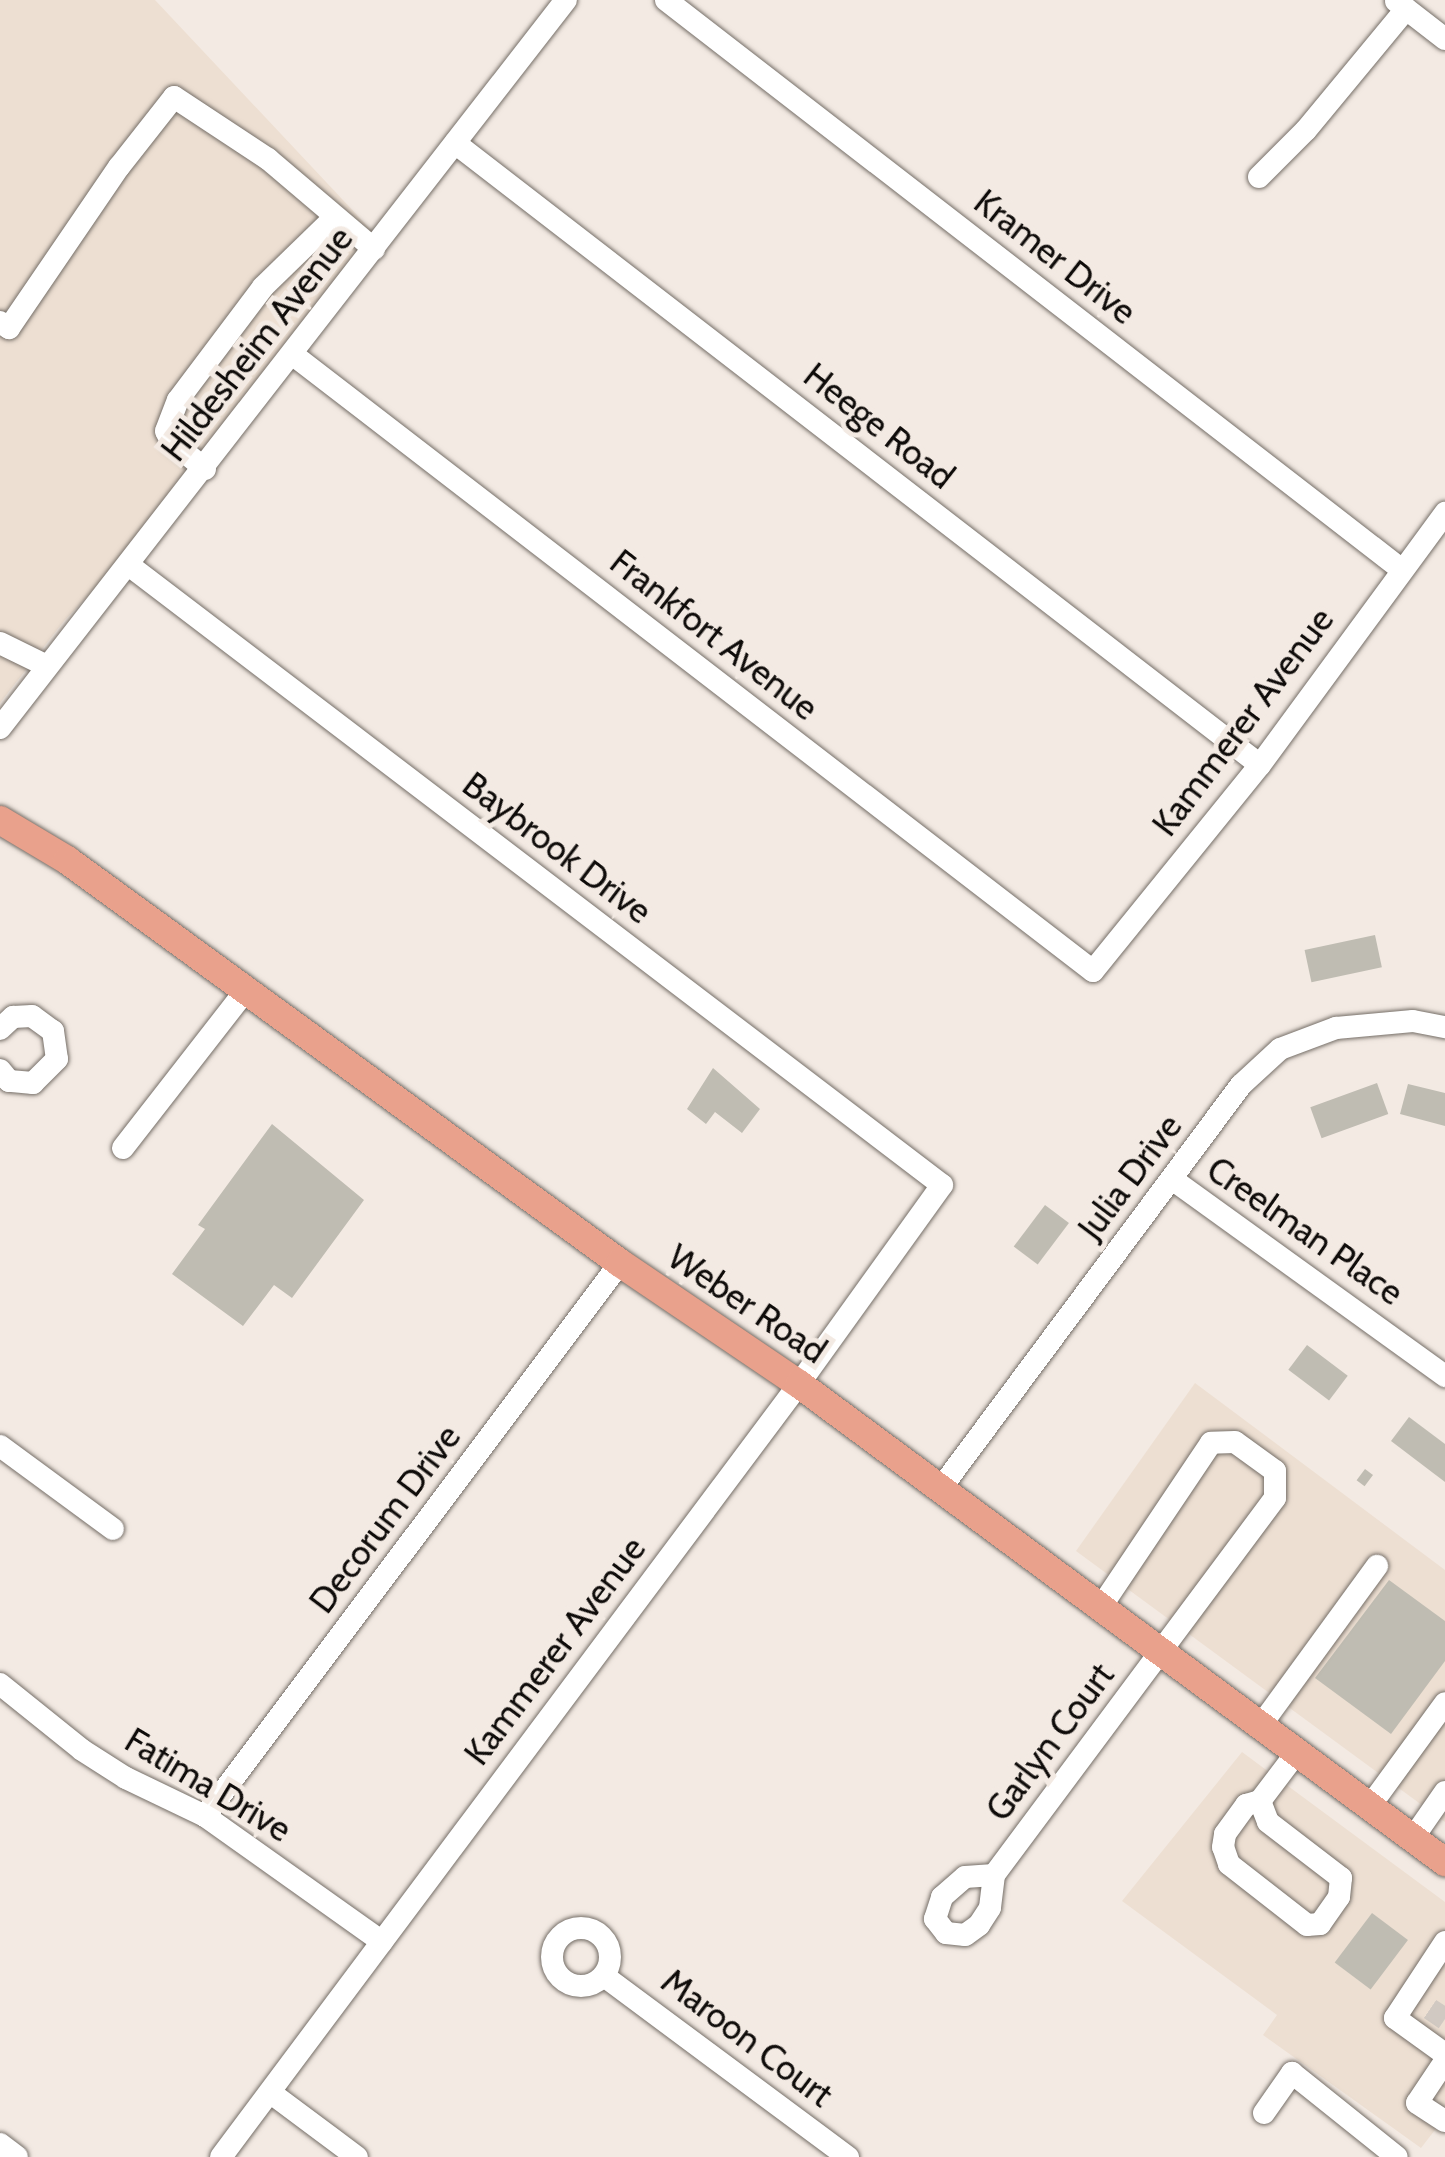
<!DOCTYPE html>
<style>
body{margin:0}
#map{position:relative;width:1445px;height:2157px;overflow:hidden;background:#f3eae3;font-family:Cabin,sans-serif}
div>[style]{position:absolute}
.built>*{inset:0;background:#eddfd2}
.building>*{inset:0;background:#bfbcb2;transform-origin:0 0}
.minor-tunnel>*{height:22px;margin-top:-11px;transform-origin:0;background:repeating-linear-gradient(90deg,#d1c9c2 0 22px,transparent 0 33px)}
.roads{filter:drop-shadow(0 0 2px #756e67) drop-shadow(0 0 2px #756e67)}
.minor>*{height:22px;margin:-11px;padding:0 11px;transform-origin:11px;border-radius:11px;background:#fff}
.minor>.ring{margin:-11px;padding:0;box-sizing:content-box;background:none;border:22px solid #fff;border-radius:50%}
.major>*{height:28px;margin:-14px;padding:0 14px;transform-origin:14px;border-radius:14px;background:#e9a18c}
span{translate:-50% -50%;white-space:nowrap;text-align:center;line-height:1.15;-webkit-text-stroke:10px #f3eae3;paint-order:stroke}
.street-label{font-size:35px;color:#0f0c0a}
</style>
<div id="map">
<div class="built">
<i style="clip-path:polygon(0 0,155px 0,373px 232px,119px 563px,64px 621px,0 703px)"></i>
<i style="clip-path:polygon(1195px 1383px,1445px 1570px,1445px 1822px,1076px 1551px)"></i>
<i style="clip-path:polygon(1242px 1752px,1445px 1902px,1445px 2117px,1421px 2148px,1263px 2035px,1277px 2015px,1122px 1901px)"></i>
</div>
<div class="building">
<i style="left:1375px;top:935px;width:33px;height:72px;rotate:78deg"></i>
<i style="clip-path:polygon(713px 1068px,760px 1109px,742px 1133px,715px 1112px,706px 1124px,687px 1109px)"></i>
<i style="left:1377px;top:1083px;width:33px;height:71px;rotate:70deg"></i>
<i style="clip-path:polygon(1408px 1084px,1445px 1093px,1445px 1126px,1400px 1114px)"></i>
<i style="clip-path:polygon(272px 1124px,364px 1200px,292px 1298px,274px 1285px,243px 1326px,172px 1274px,205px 1229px,198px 1225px)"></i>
<i style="left:1045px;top:1205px;width:30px;height:52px;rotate:37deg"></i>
<i style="left:1307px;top:1345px;width:51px;height:31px;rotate:37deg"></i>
<i style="clip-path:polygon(1409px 1417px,1445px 1444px,1445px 1482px,1391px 1441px)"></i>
<i style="left:1365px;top:1469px;width:10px;height:14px;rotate:37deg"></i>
<i style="clip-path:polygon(1389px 1580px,1445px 1621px,1445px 1661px,1391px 1734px,1315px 1678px)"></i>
<i style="left:1372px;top:1913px;width:45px;height:62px;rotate:37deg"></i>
</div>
<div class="minor-tunnel">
<i style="left:1430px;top:2009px;width:18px;rotate:34deg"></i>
</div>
<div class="roads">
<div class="minor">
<i style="left:666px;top:0;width:930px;rotate:37.75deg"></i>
<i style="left:1396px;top:1px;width:62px;rotate:37.8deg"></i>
<i style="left:455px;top:143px;width:1017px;rotate:37.69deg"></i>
<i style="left:1259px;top:177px;width:66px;rotate:-45deg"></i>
<i style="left:1306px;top:130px;width:157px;rotate:-50.4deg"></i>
<i style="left:0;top:322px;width:11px;rotate:34deg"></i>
<i style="left:9px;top:328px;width:195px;rotate:-55.7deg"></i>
<i style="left:119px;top:167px;width:89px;rotate:-51.8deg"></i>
<i style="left:174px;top:97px;width:113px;rotate:33.4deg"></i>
<i style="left:268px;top:159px;width:139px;rotate:40.3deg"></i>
<i style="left:292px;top:354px;width:1011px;rotate:37.61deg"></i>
<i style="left:1093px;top:971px;width:265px;rotate:-51deg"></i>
<i style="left:1260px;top:765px;width:313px;rotate:-53.7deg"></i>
<i style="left:205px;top:469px;width:44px;rotate:-140.5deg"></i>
<i style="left:171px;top:441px;width:11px;rotate:-117deg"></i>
<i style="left:166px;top:431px;width:33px;rotate:-69deg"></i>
<i style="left:178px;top:400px;width:141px;rotate:-53deg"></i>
<i style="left:263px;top:287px;width:99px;rotate:-44.2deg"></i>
<i style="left:130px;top:566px;width:1021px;rotate:37.32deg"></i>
<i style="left:942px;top:1185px;width:245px;rotate:125.7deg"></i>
<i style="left:799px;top:1384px;width:965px;rotate:126.79deg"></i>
<i style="left:0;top:643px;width:52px;rotate:26.1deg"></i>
<i style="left:0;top:728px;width:922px;rotate:-52.14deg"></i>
<i style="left:0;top:1029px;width:18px;rotate:-43deg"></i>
<i style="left:13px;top:1017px;width:19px;rotate:-3deg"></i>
<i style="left:32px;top:1016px;width:26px;rotate:36deg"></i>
<i style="left:53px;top:1031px;width:28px;rotate:82deg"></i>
<i style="left:57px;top:1059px;width:34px;rotate:135deg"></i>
<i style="left:33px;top:1083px;width:24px;rotate:-175deg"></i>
<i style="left:9px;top:1081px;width:14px;rotate:-129deg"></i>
<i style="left:123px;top:1148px;width:200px;rotate:-52.1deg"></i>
<i style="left:1172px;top:1179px;width:337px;rotate:35.8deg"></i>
<i style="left:0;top:1446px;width:140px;rotate:36.3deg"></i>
<i style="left:941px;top:1488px;width:502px;rotate:-53.34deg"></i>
<i style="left:1241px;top:1085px;width:53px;rotate:-42.7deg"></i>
<i style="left:1280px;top:1049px;width:60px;rotate:-20.6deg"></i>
<i style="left:1336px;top:1028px;width:77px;rotate:-5.2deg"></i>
<i style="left:1413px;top:1021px;width:33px;rotate:11deg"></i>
<i style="left:0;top:1684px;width:105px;rotate:38.8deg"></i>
<i style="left:82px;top:1750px;width:52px;rotate:32.5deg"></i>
<i style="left:126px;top:1778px;width:88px;rotate:25.7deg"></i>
<i style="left:205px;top:1816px;width:217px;rotate:35.4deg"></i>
<i style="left:1261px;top:1725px;width:197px;rotate:-53.9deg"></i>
<i style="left:1260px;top:1801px;width:22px;rotate:69deg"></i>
<i style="left:1268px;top:1822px;width:92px;rotate:37.5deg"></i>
<i style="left:1341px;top:1878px;width:19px;rotate:96deg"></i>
<i style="left:1339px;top:1897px;width:33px;rotate:125deg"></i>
<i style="left:1320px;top:1924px;width:13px;rotate:176deg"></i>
<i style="left:1307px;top:1925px;width:99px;rotate:-142deg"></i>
<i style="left:1229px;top:1864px;width:18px;rotate:-109deg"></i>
<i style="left:1223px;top:1847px;width:13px;rotate:-81deg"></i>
<i style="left:1225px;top:1834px;width:36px;rotate:-54deg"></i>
<i style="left:1246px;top:1805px;width:15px;rotate:-16deg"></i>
<i style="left:1260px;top:1801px;width:61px;rotate:-52.9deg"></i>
<i style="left:1370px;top:1806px;width:127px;rotate:-53.9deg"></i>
<i style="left:205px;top:1816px;width:691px;rotate:-53.11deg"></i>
<i style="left:1413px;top:1838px;width:56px;rotate:-55.2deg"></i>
<i style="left:994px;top:1875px;width:33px;rotate:97deg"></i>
<i style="left:990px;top:1908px;width:20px;rotate:123deg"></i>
<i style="left:979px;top:1925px;width:17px;rotate:144deg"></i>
<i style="left:965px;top:1935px;width:19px;rotate:-174deg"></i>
<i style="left:946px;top:1933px;width:18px;rotate:-128deg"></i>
<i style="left:935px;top:1919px;width:23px;rotate:-72deg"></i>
<i style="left:942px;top:1897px;width:30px;rotate:-41deg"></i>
<i style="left:965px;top:1877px;width:29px;rotate:-4deg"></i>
<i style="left:994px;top:1875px;width:470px;rotate:-53.3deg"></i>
<i style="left:1275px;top:1498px;width:27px;rotate:-90deg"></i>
<i style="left:1275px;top:1471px;width:49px;rotate:-144.1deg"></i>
<i style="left:1235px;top:1442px;width:24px;rotate:178deg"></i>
<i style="left:1211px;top:1443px;width:197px;rotate:123.9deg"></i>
<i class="ring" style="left:552px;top:1928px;width:36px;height:36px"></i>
<i style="left:1445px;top:1942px;width:91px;rotate:123.3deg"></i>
<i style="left:1395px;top:2018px;width:62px;rotate:35.8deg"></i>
<i style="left:604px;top:1976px;width:304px;rotate:36.6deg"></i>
<i style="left:1445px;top:2061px;width:50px;rotate:123.7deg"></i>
<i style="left:1417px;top:2103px;width:33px;rotate:33deg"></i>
<i style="left:271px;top:2093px;width:107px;rotate:36.7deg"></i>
<i style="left:1264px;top:2113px;width:49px;rotate:-55deg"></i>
<i style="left:1292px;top:2073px;width:134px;rotate:38.7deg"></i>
<i style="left:0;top:2144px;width:21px;rotate:37deg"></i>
</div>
<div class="major">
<i style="left:0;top:820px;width:78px;rotate:30.8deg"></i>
<i style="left:67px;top:860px;width:684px;rotate:36.08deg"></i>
<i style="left:620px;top:1263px;width:216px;rotate:34.1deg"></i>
<i style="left:799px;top:1384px;width:804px;rotate:36.5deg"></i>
</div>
</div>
<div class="street-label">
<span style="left:1055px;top:257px;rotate:38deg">Kramer Drive</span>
<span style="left:257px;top:344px;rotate:-52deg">Hildesheim Avenue</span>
<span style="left:879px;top:426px;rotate:38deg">Heege Road</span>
<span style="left:714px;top:635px;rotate:38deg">Frankfort Avenue</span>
<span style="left:1243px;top:722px;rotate:-53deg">Kammerer Avenue</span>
<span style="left:557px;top:848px;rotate:37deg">Baybrook Drive</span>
<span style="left:1130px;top:1177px;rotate:-53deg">Julia Drive</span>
<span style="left:1305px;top:1231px;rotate:35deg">Creelman Place</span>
<span style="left:747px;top:1304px;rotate:34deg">Weber Road</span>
<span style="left:385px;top:1519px;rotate:-53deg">Decorum Drive</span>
<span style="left:555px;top:1651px;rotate:-53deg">Kammerer Avenue</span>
<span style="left:1050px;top:1742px;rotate:-53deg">Garlyn Court</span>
<span style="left:208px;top:1785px;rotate:31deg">Fatima Drive</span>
<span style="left:747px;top:2038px;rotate:37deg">Maroon Court</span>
</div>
</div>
